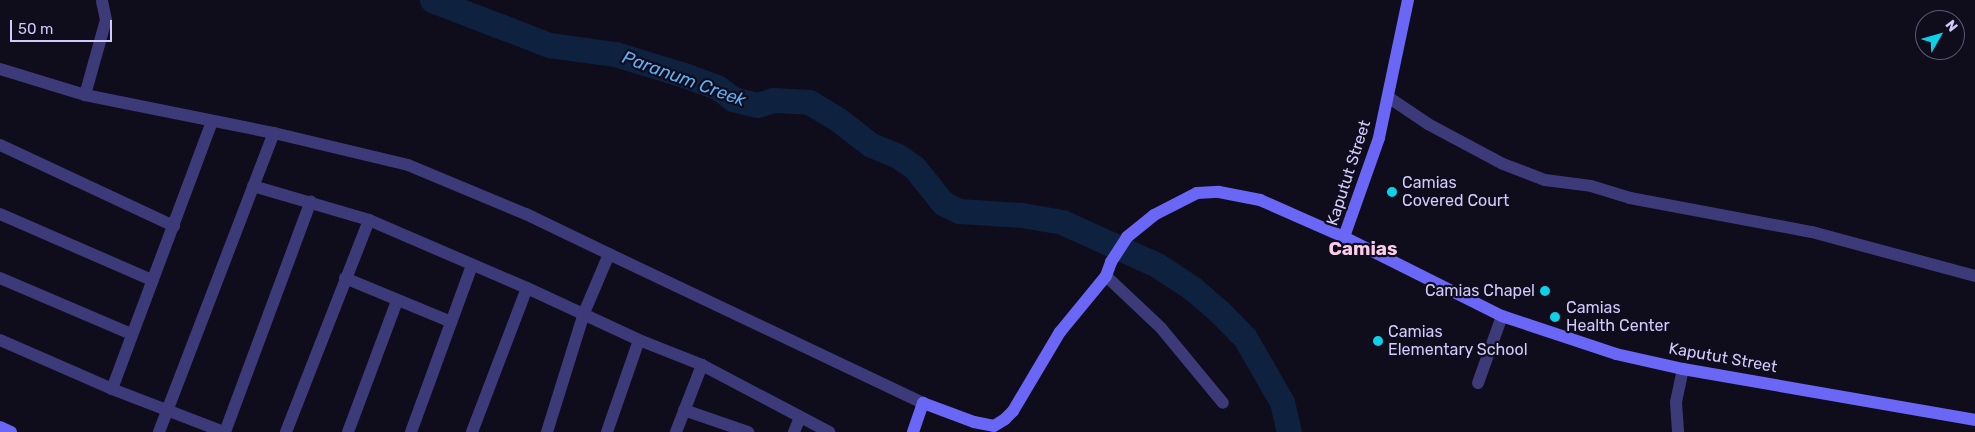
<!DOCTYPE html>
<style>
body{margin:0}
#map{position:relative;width:1975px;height:432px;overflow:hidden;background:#0f0c1c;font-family:Rubik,sans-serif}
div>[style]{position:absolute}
.river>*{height:25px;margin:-12.5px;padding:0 12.5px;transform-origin:12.5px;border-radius:12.5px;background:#0e213f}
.street>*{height:12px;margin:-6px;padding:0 6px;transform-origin:6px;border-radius:6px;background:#3c3a79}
.secondary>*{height:12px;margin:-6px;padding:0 6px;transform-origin:6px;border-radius:6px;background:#6a67f7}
.dots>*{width:14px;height:14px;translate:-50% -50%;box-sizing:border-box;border:2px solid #0f0c1c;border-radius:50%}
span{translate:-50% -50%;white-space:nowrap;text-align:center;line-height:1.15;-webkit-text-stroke:4.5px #0f0c1c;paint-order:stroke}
.street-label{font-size:16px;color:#d0cbfc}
.poi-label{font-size:16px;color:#d0cbfc}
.left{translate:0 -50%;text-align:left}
.right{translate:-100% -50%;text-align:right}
.water-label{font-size:18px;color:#5eb0f7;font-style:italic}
.quarter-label{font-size:19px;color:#fccceb;font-weight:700}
.north{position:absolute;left:1915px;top:10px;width:50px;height:50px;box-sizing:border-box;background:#0f0c1c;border:1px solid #5c5876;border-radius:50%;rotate:52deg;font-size:14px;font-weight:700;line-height:20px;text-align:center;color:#d0cbfc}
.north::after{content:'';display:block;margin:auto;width:18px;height:22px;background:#0cd1e7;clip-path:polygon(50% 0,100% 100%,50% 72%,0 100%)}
.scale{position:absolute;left:10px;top:20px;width:102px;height:22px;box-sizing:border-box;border:2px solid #d0cbfc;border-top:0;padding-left:6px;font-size:15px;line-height:18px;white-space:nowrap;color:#d0cbfc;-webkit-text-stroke:4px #0f0c1c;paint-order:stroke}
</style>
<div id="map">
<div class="river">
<i style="left:432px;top:0;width:125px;rotate:21deg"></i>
<i style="left:549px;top:45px;width:67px;rotate:7.8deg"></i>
<i style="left:615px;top:54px;width:72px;rotate:16.9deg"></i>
<i style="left:684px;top:75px;width:35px;rotate:20deg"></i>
<i style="left:717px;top:87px;width:20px;rotate:37deg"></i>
<i style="left:733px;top:99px;width:25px;rotate:14deg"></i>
<i style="left:757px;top:105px;width:17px;rotate:-17deg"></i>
<i style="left:773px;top:100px;width:36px;rotate:3deg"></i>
<i style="left:809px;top:102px;width:31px;rotate:31deg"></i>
<i style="left:836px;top:118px;width:44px;rotate:37.6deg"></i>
<i style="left:871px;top:145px;width:29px;rotate:22deg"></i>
<i style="left:898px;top:156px;width:19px;rotate:35deg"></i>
<i style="left:914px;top:167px;width:46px;rotate:51.1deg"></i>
<i style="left:943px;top:203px;width:18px;rotate:27deg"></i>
<i style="left:959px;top:211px;width:63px;rotate:3.6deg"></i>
<i style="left:1022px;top:215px;width:41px;rotate:9.9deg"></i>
<i style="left:1062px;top:222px;width:104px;rotate:24.4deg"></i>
<i style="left:1157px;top:265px;width:42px;rotate:33.3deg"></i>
<i style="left:1192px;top:288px;width:37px;rotate:41deg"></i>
<i style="left:1220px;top:312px;width:36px;rotate:46deg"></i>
<i style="left:1245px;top:338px;width:74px;rotate:60deg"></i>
<i style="left:1282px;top:402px;width:31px;rotate:77deg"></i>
</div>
<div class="street">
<i style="left:0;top:69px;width:89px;rotate:17deg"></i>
<i style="left:85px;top:95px;width:193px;rotate:11.4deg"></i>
<i style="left:274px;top:133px;width:138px;rotate:13.4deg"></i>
<i style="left:408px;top:165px;width:128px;rotate:22.6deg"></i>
<i style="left:526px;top:214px;width:92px;rotate:25.7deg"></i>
<i style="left:85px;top:95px;width:78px;rotate:-74.4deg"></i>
<i style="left:106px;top:20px;width:19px;rotate:-102deg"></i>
<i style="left:1388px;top:97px;width:48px;rotate:34deg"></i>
<i style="left:1428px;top:124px;width:85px;rotate:28.1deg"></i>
<i style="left:1503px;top:164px;width:45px;rotate:20.9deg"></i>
<i style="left:1545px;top:180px;width:46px;rotate:7.4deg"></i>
<i style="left:1591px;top:186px;width:41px;rotate:17.1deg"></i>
<i style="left:1630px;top:198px;width:185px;rotate:10.6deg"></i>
<i style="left:1812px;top:232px;width:169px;rotate:15.1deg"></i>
<i style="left:0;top:145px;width:192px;rotate:25deg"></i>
<i style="left:253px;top:186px;width:121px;rotate:16.3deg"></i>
<i style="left:369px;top:220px;width:172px;rotate:23.3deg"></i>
<i style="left:527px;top:288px;width:123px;rotate:24.9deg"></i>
<i style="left:639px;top:340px;width:68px;rotate:21.6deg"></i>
<i style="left:702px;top:365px;width:144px;rotate:27.8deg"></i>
<i style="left:0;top:214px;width:166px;rotate:23.5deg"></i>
<i style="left:1106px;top:276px;width:76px;rotate:43.4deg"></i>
<i style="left:1161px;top:328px;width:97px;rotate:50.4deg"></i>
<i style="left:0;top:278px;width:142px;rotate:23.1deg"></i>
<i style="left:345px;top:278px;width:115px;rotate:22.5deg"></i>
<i style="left:0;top:340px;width:122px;rotate:23.6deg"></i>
<i style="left:112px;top:389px;width:120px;rotate:21deg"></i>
<i style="left:1478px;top:383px;width:71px;rotate:-70.3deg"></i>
<i style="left:112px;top:389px;width:286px;rotate:-69.5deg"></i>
<i style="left:684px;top:410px;width:68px;rotate:19deg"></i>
<i style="left:1678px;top:431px;width:29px;rotate:-94deg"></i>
<i style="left:1676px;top:402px;width:34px;rotate:-78deg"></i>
<i style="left:159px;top:432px;width:320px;rotate:-69deg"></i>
<i style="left:225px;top:432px;width:246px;rotate:-69.6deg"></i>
<i style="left:286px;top:432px;width:228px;rotate:-68.6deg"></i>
<i style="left:348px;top:432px;width:140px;rotate:-69.5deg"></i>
<i style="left:411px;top:432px;width:178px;rotate:-69.9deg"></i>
<i style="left:472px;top:432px;width:154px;rotate:-69.1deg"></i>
<i style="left:547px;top:432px;width:125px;rotate:-72.7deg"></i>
<i style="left:584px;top:313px;width:64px;rotate:-67deg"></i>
<i style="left:609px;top:254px;width:348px;rotate:25.4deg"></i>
<i style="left:607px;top:432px;width:97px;rotate:-70.8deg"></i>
<i style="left:676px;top:432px;width:72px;rotate:-68.8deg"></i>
<i style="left:794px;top:432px;width:16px;rotate:-68deg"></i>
</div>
<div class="secondary">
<i style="left:1408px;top:0;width:141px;rotate:101.9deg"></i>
<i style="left:1379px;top:138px;width:105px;rotate:109.5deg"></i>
<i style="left:1344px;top:237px;width:177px;rotate:26.6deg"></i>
<i style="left:1502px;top:316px;width:120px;rotate:18.4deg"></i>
<i style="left:1616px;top:354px;width:69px;rotate:12.6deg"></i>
<i style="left:1683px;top:369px;width:296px;rotate:9.9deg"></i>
<i style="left:0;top:427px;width:12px;rotate:24deg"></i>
<i style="left:913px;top:432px;width:31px;rotate:-71deg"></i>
<i style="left:923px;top:403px;width:54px;rotate:20.4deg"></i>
<i style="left:974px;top:422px;width:20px;rotate:11deg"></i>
<i style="left:994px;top:426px;width:13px;rotate:-32deg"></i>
<i style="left:1005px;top:419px;width:11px;rotate:-45deg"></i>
<i style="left:1013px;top:411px;width:92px;rotate:-59.3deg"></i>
<i style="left:1060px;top:332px;width:72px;rotate:-50.6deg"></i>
<i style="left:1106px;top:276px;width:15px;rotate:-70deg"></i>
<i style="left:1111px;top:262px;width:30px;rotate:-57deg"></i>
<i style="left:1127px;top:237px;width:35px;rotate:-39deg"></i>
<i style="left:1154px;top:215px;width:48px;rotate:-27.1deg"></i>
<i style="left:1197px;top:193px;width:22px;rotate:-3deg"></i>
<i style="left:1219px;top:192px;width:42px;rotate:11deg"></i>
<i style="left:1260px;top:200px;width:92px;rotate:23.8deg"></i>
</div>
<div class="dots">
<i style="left:1392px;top:192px;background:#0cd1e7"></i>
<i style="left:1545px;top:291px;background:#0cd1e7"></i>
<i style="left:1555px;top:317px;background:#0cd1e7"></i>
<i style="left:1378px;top:341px;background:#0cd1e7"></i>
</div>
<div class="street-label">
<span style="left:1349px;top:173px;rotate:-72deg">Kaputut Street</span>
<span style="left:1723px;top:358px;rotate:10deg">Kaputut Street</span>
</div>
<div class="poi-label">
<span class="left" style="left:1402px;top:192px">Camias<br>Covered Court</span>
<span class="right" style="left:1535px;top:291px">Camias Chapel</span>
<span class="left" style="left:1566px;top:317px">Camias<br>Health Center</span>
<span class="left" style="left:1388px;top:341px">Camias<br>Elementary School</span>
</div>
<div class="water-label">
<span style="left:684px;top:79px;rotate:20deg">Paranum Creek</span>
</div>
<div class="quarter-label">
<span style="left:1363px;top:249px">Camias</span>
</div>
<div class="north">N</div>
<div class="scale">50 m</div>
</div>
